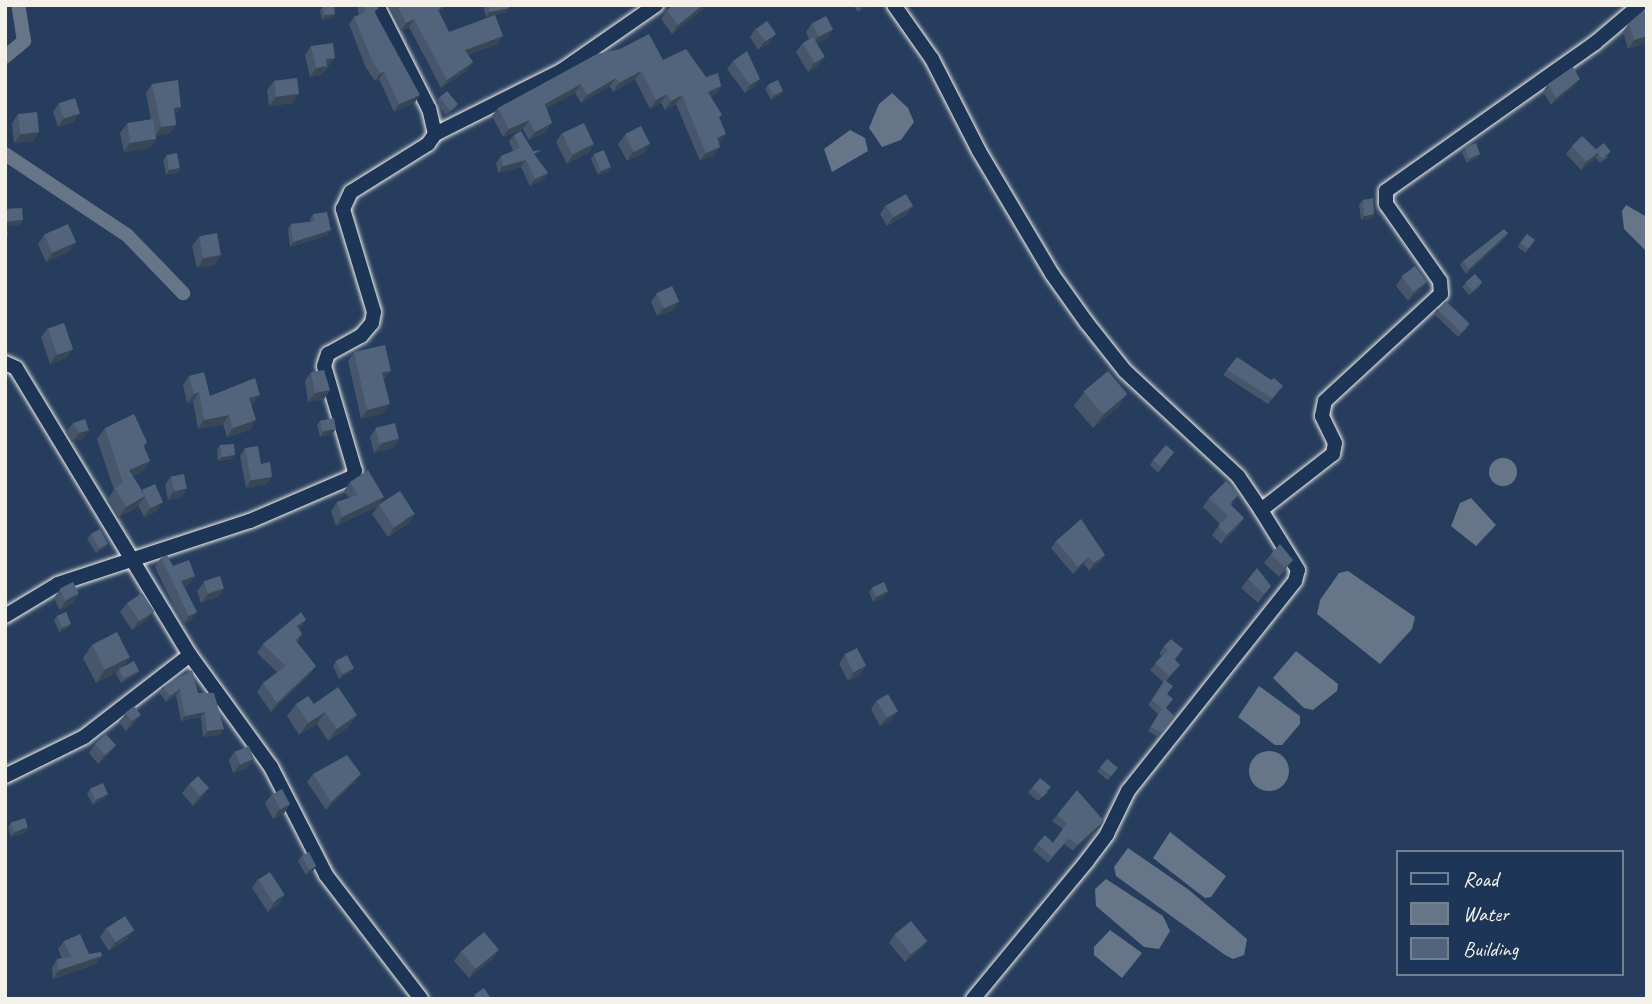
<!DOCTYPE html>
<style>
body{margin:0}
#map{position:relative;width:1652px;height:1004px;overflow:hidden;background:#263d5d;font-family:Caveat,sans-serif}
div>[style]{position:absolute}
.water>*{inset:0;background:#677588}
.round{border-radius:50%}
.canal>*{height:14px;margin:-7px;padding:0 7px;transform-origin:7px;border-radius:7px;background:#677588}
.roads{filter:drop-shadow(0 0 2px #f4f1e8) drop-shadow(0 0 2px #f4f1e8)}
.minor>*{height:14px;margin:-7px;padding:0 7px;transform-origin:7px;border-radius:7px;background:#1d3557}
.wall>*{inset:0;background:#47566a;transform-origin:0 0}
.shaded-wall>*{inset:0;background:#394656}
.building>*{inset:0;background:#52647b;transform-origin:0 0}
span{translate:-50% -50%;white-space:nowrap;text-align:center;line-height:1.15;-webkit-text-stroke:5px #1d3557;paint-order:stroke}
.frame{position:absolute;inset:0;border:7px solid #f4f1e8;pointer-events:none}
.legend{position:absolute;left:1396px;top:850px;width:228px;height:126px;box-sizing:border-box;background:#1d3557;border:2px solid #738091;margin:0;padding:9px 12px;list-style:none;font-size:21px;color:#f4f1e8}
.legend li{display:flex;align-items:center;gap:14px;height:35px}
.legend b{width:35px;border:2px solid #738091}
</style>
<div id="map">
<div class="water">
<i style="clip-path:polygon(892px 93px,908px 108px,914px 122px,901px 140px,882px 147px,869px 128px,879px 104px)"></i>
<i style="clip-path:polygon(850px 130px,865px 138px,868px 151px,832px 172px,824px 149px)"></i>
<i style="clip-path:polygon(1626px 205px,1647px 217px,1647px 252px,1624px 229px,1622px 211px)"></i>
<i class="round" style="left:1489px;top:458px;width:28px;height:28px"></i>
<i style="clip-path:polygon(1471px 498px,1496px 525px,1476px 546px,1451px 526px,1460px 503px)"></i>
<i style="clip-path:polygon(1348px 571px,1415px 617px,1412px 629px,1380px 664px,1317px 614px,1320px 600px,1339px 573px)"></i>
<i style="clip-path:polygon(1296px 651px,1338px 684px,1337px 691px,1313px 710px,1304px 708px,1273px 678px)"></i>
<i style="clip-path:polygon(1259px 686px,1300px 716px,1300px 724px,1282px 745px,1275px 745px,1238px 717px)"></i>
<i class="round" style="left:1249px;top:751px;width:40px;height:40px"></i>
<i style="clip-path:polygon(1170px 832px,1226px 876px,1211px 897px,1205px 898px,1153px 858px)"></i>
<i style="clip-path:polygon(1128px 848px,1189px 890px,1247px 939px,1244px 955px,1233px 959px,1225px 955px,1116px 876px,1114px 867px)"></i>
<i style="clip-path:polygon(1106px 879px,1163px 916px,1170px 931px,1159px 949px,1144px 947px,1096px 906px,1095px 889px)"></i>
<i style="clip-path:polygon(1110px 930px,1142px 953px,1122px 978px,1094px 955px,1094px 947px)"></i>
</div>
<div class="canal">
<i style="left:5px;top:57px;width:25px;rotate:-40deg"></i>
<i style="left:24px;top:41px;width:36px;rotate:-99deg"></i>
<i style="left:5px;top:154px;width:146px;rotate:33.6deg"></i>
<i style="left:127px;top:235px;width:81px;rotate:46deg"></i>
</div>
<div class="roads">
<div class="minor">
<i style="left:894px;top:5px;width:66px;rotate:54.9deg"></i>
<i style="left:932px;top:59px;width:103px;rotate:62.9deg"></i>
<i style="left:979px;top:151px;width:143px;rotate:59.3deg"></i>
<i style="left:1052px;top:274px;width:60px;rotate:54.5deg"></i>
<i style="left:1087px;top:323px;width:61px;rotate:51.6deg"></i>
<i style="left:1125px;top:371px;width:154px;rotate:42.9deg"></i>
<i style="left:1238px;top:476px;width:41px;rotate:55.9deg"></i>
<i style="left:435px;top:134px;width:141px;rotate:-26.6deg"></i>
<i style="left:561px;top:71px;width:116px;rotate:-34.8deg"></i>
<i style="left:5px;top:363px;width:12px;rotate:24deg"></i>
<i style="left:16px;top:368px;width:336px;rotate:58.8deg"></i>
<i style="left:5px;top:616px;width:62px;rotate:-31.1deg"></i>
<i style="left:58px;top:584px;width:202px;rotate:-18.2deg"></i>
<i style="left:250px;top:521px;width:111px;rotate:-23.3deg"></i>
<i style="left:352px;top:477px;width:7px;rotate:-63deg"></i>
<i style="left:355px;top:471px;width:109px;rotate:-106.4deg"></i>
<i style="left:324px;top:366px;width:13px;rotate:-72deg"></i>
<i style="left:328px;top:354px;width:38px;rotate:-29deg"></i>
<i style="left:361px;top:336px;width:17px;rotate:-50deg"></i>
<i style="left:372px;top:323px;width:11px;rotate:-80deg"></i>
<i style="left:374px;top:312px;width:108px;rotate:-106.8deg"></i>
<i style="left:343px;top:209px;width:19px;rotate:-65deg"></i>
<i style="left:351px;top:192px;width:91px;rotate:-31.9deg"></i>
<i style="left:428px;top:144px;width:12px;rotate:-55deg"></i>
<i style="left:435px;top:134px;width:26px;rotate:-103deg"></i>
<i style="left:429px;top:109px;width:116px;rotate:-116.6deg"></i>
<i style="left:5px;top:776px;width:88px;rotate:-26.3deg"></i>
<i style="left:84px;top:737px;width:134px;rotate:-37.7deg"></i>
<i style="left:190px;top:655px;width:138px;rotate:54.1deg"></i>
<i style="left:271px;top:767px;width:121px;rotate:63deg"></i>
<i style="left:326px;top:875px;width:156px;rotate:52.5deg"></i>
<i style="left:973px;top:999px;width:179px;rotate:-50.4deg"></i>
<i style="left:1087px;top:861px;width:34px;rotate:-53deg"></i>
<i style="left:1107px;top:834px;width:48px;rotate:-64deg"></i>
<i style="left:1128px;top:791px;width:268px;rotate:-51.5deg"></i>
<i style="left:1295px;top:581px;width:11px;rotate:-75deg"></i>
<i style="left:1298px;top:570px;width:70px;rotate:-121.7deg"></i>
<i style="left:1261px;top:510px;width:91px;rotate:-37.9deg"></i>
<i style="left:1333px;top:454px;width:11px;rotate:-80deg"></i>
<i style="left:1335px;top:443px;width:30px;rotate:-116deg"></i>
<i style="left:1322px;top:416px;width:15px;rotate:-79deg"></i>
<i style="left:1325px;top:401px;width:158px;rotate:-42.7deg"></i>
<i style="left:1441px;top:294px;width:13px;rotate:-94deg"></i>
<i style="left:1440px;top:281px;width:94px;rotate:-125deg"></i>
<i style="left:1386px;top:204px;width:13px;rotate:-90deg"></i>
<i style="left:1386px;top:191px;width:256px;rotate:-35.3deg"></i>
<i style="left:1595px;top:43px;width:59px;rotate:-40.2deg"></i>
</div>
</div>
<div class="wall">
<i style="clip-path:polygon(357px 5px,377px 5px,375px 13px,415px 102px,394px 112px,379px 79px,375px 81px,366px 68px,349px 24px,354px 17px,359px 15px)"></i>
<i style="clip-path:polygon(387px 5px,448px 5px,439px 12px,449px 32px,503px 36px,497px 44px,468px 55px,473px 62px,467px 70px,441px 88px,409px 27px,401px 31px)"></i>
<i style="clip-path:polygon(483px 5px,508px 5px,506px 12px,486px 17px)"></i>
<i style="clip-path:polygon(853px 5px,868px 5px,858px 12px)"></i>
<i style="clip-path:polygon(323px 6px,335px 14px,332px 18px,322px 20px,320px 10px)"></i>
<i style="clip-path:polygon(703px 9px,672px 34px,661px 19px,667px 10px)"></i>
<i style="clip-path:polygon(1647px 18px,1647px 41px,1645px 43px,1628px 49px,1623px 32px,1629px 23px)"></i>
<i style="clip-path:polygon(812px 23px,833px 29px,827px 38px,817px 43px,819px 66px,808px 72px,796px 52px,803px 43px,809px 39px,806px 32px)"></i>
<i style="clip-path:polygon(756px 28px,770px 43px,758px 50px,750px 37px)"></i>
<i style="clip-path:polygon(311px 46px,335px 58px,321px 75px,310px 77px,305px 55px)"></i>
<i style="clip-path:polygon(663px 60px,706px 77px,721px 86px,715px 94px,710px 96px,719px 119px,720px 142px,719px 143px,720px 147px,714px 155px,700px 161px,676px 104px,665px 110px,661px 103px,650px 109px,635px 79px,613px 92px,610px 86px,581px 103px,575px 93px,547px 108px,546px 132px,529px 140px,523px 129px,503px 137px,492px 116px,498px 108px)"></i>
<i style="clip-path:polygon(733px 61px,754px 87px,745px 93px,727px 69px)"></i>
<i style="clip-path:polygon(274px 81px,293px 103px,269px 106px,267px 90px)"></i>
<i style="clip-path:polygon(152px 84px,175px 115px,176px 125px,170px 133px,156px 136px,156px 139px,150px 148px,124px 152px,120px 133px,127px 124px,151px 120px,146px 93px)"></i>
<i style="clip-path:polygon(1548px 84px,1575px 86px,1551px 105px,1543px 92px)"></i>
<i style="clip-path:polygon(768px 85px,783px 91px,780px 95px,771px 100px,765px 89px)"></i>
<i style="clip-path:polygon(439px 97px,458px 104px,454px 109px,446px 115px,436px 102px)"></i>
<i style="clip-path:polygon(59px 103px,80px 113px,73px 122px,58px 127px,53px 112px)"></i>
<i style="clip-path:polygon(18px 114px,39px 132px,33px 141px,14px 143px,12px 123px)"></i>
<i style="clip-path:polygon(562px 133px,594px 144px,588px 153px,567px 164px,556px 142px)"></i>
<i style="clip-path:polygon(514px 135px,536px 157px,548px 173px,543px 180px,530px 186px,521px 167px,498px 173px,496px 163px,501px 156px,513px 151px,509px 141px)"></i>
<i style="clip-path:polygon(625px 135px,644px 153px,627px 161px,618px 144px)"></i>
<i style="clip-path:polygon(1572px 146px,1596px 150px,1608px 157px,1600px 163px,1595px 157px,1581px 170px,1566px 154px)"></i>
<i style="clip-path:polygon(1465px 148px,1477px 158px,1467px 163px,1462px 153px)"></i>
<i style="clip-path:polygon(594px 154px,611px 167px,608px 171px,598px 175px,591px 159px)"></i>
<i style="clip-path:polygon(166px 156px,180px 168px,177px 173px,166px 175px,163px 160px)"></i>
<i style="clip-path:polygon(1363px 200px,1374px 214px,1371px 219px,1361px 220px,1359px 204px)"></i>
<i style="clip-path:polygon(886px 205px,913px 206px,906px 215px,887px 226px,880px 214px)"></i>
<i style="clip-path:polygon(313px 214px,328px 235px,290px 247px,288px 229px,291px 224px,311px 222px,310px 219px)"></i>
<i style="clip-path:polygon(1508px 233px,1505px 238px,1466px 274px,1460px 265px,1463px 261px)"></i>
<i style="left:1527px;top:234px;width:10px;height:16px;rotate:37deg"></i>
<i style="clip-path:polygon(44px 235px,70px 251px,46px 262px,38px 244px)"></i>
<i style="clip-path:polygon(199px 237px,221px 255px,214px 265px,197px 268px,192px 246px)"></i>
<i style="clip-path:polygon(1402px 277px,1421px 291px,1408px 301px,1396px 286px)"></i>
<i style="clip-path:polygon(1482px 282px,1479px 287px,1469px 295px,1462px 287px,1466px 283px)"></i>
<i style="clip-path:polygon(657px 293px,679px 301px,673px 310px,657px 316px,651px 302px)"></i>
<i style="clip-path:polygon(1437px 309px,1467px 328px,1458px 337px,1434px 314px)"></i>
<i style="clip-path:polygon(48px 328px,73px 349px,66px 358px,50px 364px,41px 337px)"></i>
<i style="clip-path:polygon(354px 352px,384px 380px,383px 413px,361px 419px,348px 361px)"></i>
<i style="clip-path:polygon(1237px 357px,1271px 380px,1283px 386px,1268px 404px,1223px 375px)"></i>
<i style="clip-path:polygon(311px 372px,330px 390px,324px 399px,308px 402px,305px 381px)"></i>
<i style="clip-path:polygon(189px 376px,210px 396px,253px 404px,251px 404px,250px 430px,227px 437px,223px 424px,198px 429px,193px 401px,187px 403px,183px 385px)"></i>
<i style="clip-path:polygon(1084px 392px,1127px 394px,1118px 407px,1093px 428px,1074px 406px)"></i>
<i style="clip-path:polygon(320px 421px,333px 433px,320px 437px,317px 425px)"></i>
<i style="clip-path:polygon(73px 423px,89px 430px,82px 439px,72px 442px,66px 432px)"></i>
<i style="clip-path:polygon(105px 428px,147px 442px,144px 447px,150px 461px,142px 472px,133px 476px,142px 491px,157px 511px,144px 517px,138px 505px,137px 507px,118px 518px,107px 500px,114px 490px,97px 439px)"></i>
<i style="clip-path:polygon(376px 428px,399px 439px,393px 448px,374px 453px,370px 437px)"></i>
<i style="clip-path:polygon(220px 445px,232px 459px,218px 461px,217px 450px)"></i>
<i style="clip-path:polygon(245px 448px,261px 464px,267px 484px,246px 488px,240px 456px)"></i>
<i style="clip-path:polygon(1174px 452px,1158px 473px,1150px 465px,1153px 460px)"></i>
<i style="clip-path:polygon(171px 476px,181px 498px,168px 500px,165px 485px)"></i>
<i style="clip-path:polygon(350px 482px,384px 497px,378px 506px,336px 526px,331px 511px,337px 502px,349px 498px,344px 491px)"></i>
<i style="clip-path:polygon(1209px 498px,1233px 503px,1231px 505px,1244px 518px,1238px 527px,1221px 544px,1212px 535px,1220px 524px,1203px 507px)"></i>
<i style="clip-path:polygon(379px 505px,409px 523px,388px 537px,372px 514px)"></i>
<i style="clip-path:polygon(91px 534px,105px 548px,96px 553px,87px 539px)"></i>
<i style="clip-path:polygon(1056px 541px,1105px 555px,1100px 562px,1089px 571px,1084px 564px,1073px 574px,1051px 548px)"></i>
<i style="clip-path:polygon(1271px 554px,1293px 560px,1279px 577px,1264px 563px)"></i>
<i style="clip-path:polygon(161px 558px,173px 566px,195px 576px,188px 585px,184px 587px,197px 612px,190px 621px,183px 625px,155px 567px)"></i>
<i style="clip-path:polygon(1248px 579px,1271px 586px,1258px 603px,1241px 588px)"></i>
<i style="clip-path:polygon(204px 582px,224px 588px,218px 597px,201px 603px,197px 591px)"></i>
<i style="clip-path:polygon(872px 588px,885px 596px,873px 602px,869px 592px)"></i>
<i style="clip-path:polygon(60px 589px,73px 603px,60px 610px,54px 598px)"></i>
<i style="clip-path:polygon(127px 603px,154px 611px,147px 620px,132px 630px,120px 612px)"></i>
<i style="clip-path:polygon(57px 616px,71px 624px,68px 628px,59px 632px,54px 620px)"></i>
<i style="clip-path:polygon(300px 629px,299px 630px,302px 634px,297px 642px,316px 666px,309px 675px,271px 712px,257px 692px,263px 683px,277px 672px,257px 653px,263px 644px)"></i>
<i style="clip-path:polygon(92px 645px,130px 657px,123px 667px,139px 671px,136px 675px,121px 683px,116px 674px,117px 672px,96px 683px,83px 658px)"></i>
<i style="clip-path:polygon(1164px 646px,1183px 649px,1175px 660px,1180px 665px,1166px 681px,1166px 708px,1174px 716px,1158px 737px,1148px 731px,1158px 714px,1148px 705px,1163px 682px,1150px 670px,1162px 656px,1159px 654px)"></i>
<i style="clip-path:polygon(845px 655px,860px 675px,848px 681px,839px 664px)"></i>
<i style="clip-path:polygon(336px 661px,351px 672px,339px 679px,333px 666px)"></i>
<i style="clip-path:polygon(163px 687px,198px 693px,224px 729px,220px 735px,203px 737px,201px 717px,181px 721px,176px 695px,166px 702px,159px 692px)"></i>
<i style="clip-path:polygon(877px 700px,891px 720px,880px 726px,871px 709px)"></i>
<i style="clip-path:polygon(296px 704px,314px 704px,357px 715px,348px 727px,328px 741px,317px 724px,299px 735px,287px 716px)"></i>
<i style="clip-path:polygon(126px 713px,134px 724px,126px 731px,119px 722px)"></i>
<i style="clip-path:polygon(95px 744px,116px 745px,109px 754px,98px 764px,89px 753px)"></i>
<i style="clip-path:polygon(235px 751px,254px 759px,247px 768px,233px 773px,229px 760px)"></i>
<i style="left:1107px;top:759px;width:14px;height:16px;rotate:39deg"></i>
<i style="clip-path:polygon(313px 774px,355px 782px,326px 810px,307px 782px)"></i>
<i style="clip-path:polygon(189px 784px,209px 788px,202px 797px,193px 806px,182px 793px)"></i>
<i style="clip-path:polygon(1031px 788px,1048px 792px,1038px 801px,1028px 793px)"></i>
<i style="clip-path:polygon(90px 789px,108px 794px,105px 798px,93px 805px,87px 794px)"></i>
<i style="clip-path:polygon(272px 794px,290px 804px,284px 813px,273px 819px,265px 803px)"></i>
<i style="clip-path:polygon(1057px 815px,1100px 827px,1073px 851px,1064px 844px,1048px 863px,1033px 850px,1037px 844px,1053px 843px,1063px 829px,1052px 821px)"></i>
<i style="clip-path:polygon(11px 823px,25px 833px,11px 837px,8px 827px)"></i>
<i style="clip-path:polygon(302px 856px,316px 866px,313px 871px,306px 875px,298px 861px)"></i>
<i style="clip-path:polygon(258px 879px,279px 904px,268px 912px,252px 888px)"></i>
<i style="clip-path:polygon(106px 928px,134px 930px,127px 939px,109px 951px,100px 937px)"></i>
<i style="clip-path:polygon(895px 934px,927px 941px,920px 950px,905px 962px,889px 943px)"></i>
<i style="clip-path:polygon(64px 941px,96px 964px,53px 979px,52px 968px,57px 959px,62px 959px,58px 949px)"></i>
<i style="clip-path:polygon(499px 950px,492px 959px,469px 978px,454px 961px,461px 951px)"></i>
</div>
<div class="shaded-wall">
<i style="clip-path:polygon(444px 5px,448px 5px,432px 18px,438px 10px)"></i>
<i style="clip-path:polygon(703px 5px,706px 5px,703px 9px,672px 34px,678px 25px)"></i>
<i style="clip-path:polygon(863px 5px,868px 5px,858px 12px)"></i>
<i style="clip-path:polygon(509px 8px,506px 12px,486px 17px,489px 12px)"></i>
<i style="clip-path:polygon(335px 14px,332px 18px,322px 20px,325px 15px)"></i>
<i style="clip-path:polygon(414px 19px,409px 27px,401px 31px,406px 23px)"></i>
<i style="clip-path:polygon(833px 29px,827px 38px,812px 45px,819px 36px)"></i>
<i style="clip-path:polygon(776px 34px,770px 43px,758px 50px,765px 41px)"></i>
<i style="clip-path:polygon(503px 36px,497px 44px,459px 58px,465px 50px)"></i>
<i style="clip-path:polygon(1647px 36px,1647px 41px,1645px 43px,1628px 49px,1634px 40px)"></i>
<i style="clip-path:polygon(825px 57px,819px 66px,808px 72px,814px 63px)"></i>
<i style="clip-path:polygon(335px 58px,329px 66px,320px 67px,326px 59px)"></i>
<i style="clip-path:polygon(473px 62px,467px 70px,441px 88px,447px 80px)"></i>
<i style="clip-path:polygon(327px 66px,321px 75px,310px 77px,316px 68px)"></i>
<i style="clip-path:polygon(641px 71px,635px 79px,613px 92px,619px 83px)"></i>
<i style="clip-path:polygon(384px 72px,379px 79px,375px 81px,380px 73px)"></i>
<i style="clip-path:polygon(616px 78px,610px 86px,581px 103px,587px 95px)"></i>
<i style="clip-path:polygon(760px 79px,754px 87px,745px 93px,750px 85px)"></i>
<i style="clip-path:polygon(1580px 79px,1575px 86px,1551px 105px,1556px 98px)"></i>
<i style="clip-path:polygon(581px 84px,575px 93px,539px 113px,545px 104px)"></i>
<i style="clip-path:polygon(721px 86px,715px 94px,702px 101px,708px 92px)"></i>
<i style="clip-path:polygon(783px 91px,780px 95px,771px 100px,774px 96px)"></i>
<i style="clip-path:polygon(299px 94px,293px 103px,269px 106px,276px 97px)"></i>
<i style="clip-path:polygon(667px 94px,661px 103px,650px 109px,656px 100px)"></i>
<i style="clip-path:polygon(420px 95px,415px 102px,394px 112px,399px 104px)"></i>
<i style="clip-path:polygon(682px 95px,676px 104px,665px 110px,671px 101px)"></i>
<i style="clip-path:polygon(181px 107px,175px 115px,174px 108px)"></i>
<i style="clip-path:polygon(80px 113px,73px 122px,58px 127px,64px 118px)"></i>
<i style="clip-path:polygon(529px 120px,523px 129px,503px 137px,509px 129px)"></i>
<i style="clip-path:polygon(552px 123px,546px 132px,529px 140px,535px 132px)"></i>
<i style="clip-path:polygon(176px 125px,170px 133px,155px 136px,161px 127px)"></i>
<i style="clip-path:polygon(39px 132px,33px 141px,14px 143px,21px 134px)"></i>
<i style="clip-path:polygon(726px 134px,720px 142px,711px 147px,717px 138px)"></i>
<i style="clip-path:polygon(156px 139px,150px 148px,124px 152px,130px 143px)"></i>
<i style="clip-path:polygon(594px 144px,588px 153px,567px 164px,573px 155px)"></i>
<i style="clip-path:polygon(650px 144px,644px 153px,627px 161px,633px 152px)"></i>
<i style="clip-path:polygon(720px 147px,714px 155px,700px 161px,706px 153px)"></i>
<i style="clip-path:polygon(1599px 152px,1594px 160px,1581px 170px,1586px 162px)"></i>
<i style="clip-path:polygon(1480px 154px,1477px 158px,1467px 163px,1470px 159px)"></i>
<i style="clip-path:polygon(526px 160px,521px 167px,498px 173px,503px 166px)"></i>
<i style="clip-path:polygon(611px 167px,608px 171px,598px 175px,601px 171px)"></i>
<i style="clip-path:polygon(180px 168px,177px 173px,166px 175px,169px 170px)"></i>
<i style="clip-path:polygon(548px 173px,543px 180px,530px 186px,535px 179px)"></i>
<i style="clip-path:polygon(913px 206px,906px 215px,887px 226px,893px 217px)"></i>
<i style="clip-path:polygon(1374px 214px,1371px 219px,1361px 220px,1364px 216px)"></i>
<i style="clip-path:polygon(23px 220px,20px 225px,5px 227px,5px 222px)"></i>
<i style="clip-path:polygon(331px 230px,328px 235px,290px 247px,293px 242px)"></i>
<i style="clip-path:polygon(1508px 233px,1505px 238px,1466px 274px,1469px 269px)"></i>
<i style="clip-path:polygon(76px 242px,70px 251px,46px 262px,52px 253px)"></i>
<i style="clip-path:polygon(221px 255px,214px 265px,197px 268px,203px 259px)"></i>
<i style="clip-path:polygon(1427px 282px,1421px 291px,1408px 301px,1414px 292px)"></i>
<i style="clip-path:polygon(679px 301px,673px 310px,657px 316px,664px 307px)"></i>
<i style="clip-path:polygon(73px 349px,66px 358px,50px 364px,56px 355px)"></i>
<i style="clip-path:polygon(391px 371px,384px 380px,376px 382px,382px 373px)"></i>
<i style="clip-path:polygon(330px 390px,324px 399px,308px 402px,315px 393px)"></i>
<i style="clip-path:polygon(199px 392px,193px 401px,187px 403px,194px 394px)"></i>
<i style="clip-path:polygon(1127px 394px,1118px 407px,1093px 428px,1103px 415px)"></i>
<i style="clip-path:polygon(260px 395px,253px 404px,243px 407px,249px 398px)"></i>
<i style="clip-path:polygon(390px 404px,383px 413px,361px 419px,367px 410px)"></i>
<i style="clip-path:polygon(229px 415px,223px 424px,198px 429px,204px 420px)"></i>
<i style="clip-path:polygon(256px 420px,250px 430px,227px 437px,233px 428px)"></i>
<i style="clip-path:polygon(336px 429px,333px 433px,320px 437px,323px 432px)"></i>
<i style="clip-path:polygon(89px 430px,82px 439px,72px 442px,79px 433px)"></i>
<i style="clip-path:polygon(399px 439px,393px 448px,374px 453px,381px 444px)"></i>
<i style="clip-path:polygon(235px 455px,232px 459px,218px 461px,222px 457px)"></i>
<i style="clip-path:polygon(150px 461px,142px 472px,121px 481px,129px 470px)"></i>
<i style="clip-path:polygon(272px 477px,267px 484px,246px 488px,251px 480px)"></i>
<i style="clip-path:polygon(187px 489px,181px 498px,168px 500px,174px 491px)"></i>
<i style="clip-path:polygon(145px 496px,137px 507px,118px 518px,126px 507px)"></i>
<i style="clip-path:polygon(384px 497px,378px 506px,336px 526px,342px 517px)"></i>
<i style="clip-path:polygon(163px 502px,157px 511px,144px 517px,150px 508px)"></i>
<i style="clip-path:polygon(415px 514px,409px 523px,388px 537px,394px 528px)"></i>
<i style="clip-path:polygon(1244px 518px,1238px 527px,1221px 544px,1227px 535px)"></i>
<i style="clip-path:polygon(108px 544px,105px 548px,96px 553px,99px 549px)"></i>
<i style="clip-path:polygon(1105px 555px,1100px 562px,1089px 571px,1094px 563px)"></i>
<i style="clip-path:polygon(1089px 557px,1084px 564px,1073px 574px,1078px 567px)"></i>
<i style="clip-path:polygon(195px 576px,188px 585px,177px 590px,181px 581px)"></i>
<i style="clip-path:polygon(224px 588px,218px 597px,201px 603px,208px 594px)"></i>
<i style="clip-path:polygon(888px 591px,885px 596px,873px 602px,876px 597px)"></i>
<i style="clip-path:polygon(79px 594px,73px 603px,60px 610px,66px 601px)"></i>
<i style="clip-path:polygon(154px 611px,147px 620px,132px 630px,139px 621px)"></i>
<i style="clip-path:polygon(197px 612px,190px 621px,183px 625px,189px 616px)"></i>
<i style="clip-path:polygon(306px 620px,300px 629px,291px 636px,297px 626px)"></i>
<i style="clip-path:polygon(71px 624px,68px 628px,59px 632px,62px 628px)"></i>
<i style="clip-path:polygon(130px 657px,121px 670px,119px 669px,117px 672px,96px 683px,105px 670px)"></i>
<i style="clip-path:polygon(316px 666px,309px 675px,271px 712px,277px 703px)"></i>
<i style="clip-path:polygon(866px 666px,860px 675px,848px 681px,854px 672px)"></i>
<i style="clip-path:polygon(354px 668px,351px 672px,339px 679px,343px 674px)"></i>
<i style="clip-path:polygon(139px 671px,136px 675px,121px 683px,125px 679px)"></i>
<i style="clip-path:polygon(180px 689px,176px 695px,166px 702px,170px 696px)"></i>
<i style="clip-path:polygon(898px 711px,891px 720px,880px 726px,887px 717px)"></i>
<i style="clip-path:polygon(205px 712px,201px 717px,181px 721px,185px 716px)"></i>
<i style="clip-path:polygon(325px 712px,317px 724px,299px 735px,308px 723px)"></i>
<i style="clip-path:polygon(141px 715px,134px 724px,126px 731px,132px 722px)"></i>
<i style="clip-path:polygon(357px 715px,348px 727px,328px 741px,337px 729px)"></i>
<i style="clip-path:polygon(224px 729px,220px 735px,203px 737px,207px 731px)"></i>
<i style="clip-path:polygon(116px 745px,109px 754px,98px 764px,105px 755px)"></i>
<i style="clip-path:polygon(254px 759px,247px 768px,233px 773px,240px 764px)"></i>
<i style="clip-path:polygon(361px 774px,355px 782px,326px 810px,331px 802px)"></i>
<i style="clip-path:polygon(209px 788px,202px 797px,193px 806px,199px 797px)"></i>
<i style="clip-path:polygon(108px 794px,105px 798px,93px 805px,96px 800px)"></i>
<i style="clip-path:polygon(290px 804px,284px 813px,273px 819px,279px 810px)"></i>
<i style="clip-path:polygon(1104px 821px,1100px 827px,1073px 851px,1077px 845px)"></i>
<i style="clip-path:polygon(28px 828px,25px 833px,11px 837px,14px 833px)"></i>
<i style="clip-path:polygon(316px 866px,313px 871px,306px 875px,309px 870px)"></i>
<i style="clip-path:polygon(285px 895px,279px 904px,268px 912px,274px 903px)"></i>
<i style="clip-path:polygon(134px 930px,127px 939px,109px 951px,115px 942px)"></i>
<i style="clip-path:polygon(927px 941px,920px 950px,905px 962px,911px 953px)"></i>
<i style="clip-path:polygon(499px 950px,492px 959px,469px 978px,475px 969px)"></i>
<i style="clip-path:polygon(102px 956px,96px 964px,53px 979px,59px 970px)"></i>
</div>
<div class="building">
<i style="left:334px;top:5px;width:9px;height:11px;rotate:84deg"></i>
<i style="clip-path:polygon(364px 5px,377px 5px,378px 9px,374px 11px,420px 95px,399px 104px,384px 72px,380px 73px,372px 60px,354px 17px,365px 12px)"></i>
<i style="clip-path:polygon(397px 5px,444px 5px,438px 10px,449px 32px,495px 15px,503px 36px,465px 50px,473px 62px,447px 80px,414px 19px,406px 23px)"></i>
<i style="clip-path:polygon(488px 5px,508px 5px,509px 8px,489px 12px)"></i>
<i style="clip-path:polygon(673px 5px,703px 5px,678px 25px,667px 10px)"></i>
<i style="clip-path:polygon(1644px 10px,1647px 18px,1647px 36px,1634px 40px,1629px 23px)"></i>
<i style="left:826px;top:16px;width:15px;height:16px;rotate:62deg"></i>
<i style="left:767px;top:21px;width:16px;height:13px;rotate:55deg"></i>
<i style="clip-path:polygon(649px 34px,663px 60px,686px 49px,706px 77px,718px 73px,721px 86px,708px 92px,722px 115px,719px 117px,726px 134px,717px 138px,720px 147px,706px 153px,682px 95px,671px 101px,667px 94px,656px 100px,641px 71px,619px 83px,616px 78px,587px 95px,581px 84px,545px 104px,552px 123px,535px 132px,529px 120px,509px 129px,498px 108px,597px 54px,620px 49px)"></i>
<i style="left:813px;top:37px;width:23px;height:12px;rotate:59deg"></i>
<i style="clip-path:polygon(333px 43px,335px 58px,326px 59px,327px 66px,316px 68px,311px 46px)"></i>
<i style="clip-path:polygon(747px 51px,760px 79px,750px 85px,733px 61px)"></i>
<i style="clip-path:polygon(1573px 67px,1580px 79px,1556px 98px,1548px 84px)"></i>
<i style="left:297px;top:78px;width:16px;height:23px;rotate:83deg"></i>
<i style="clip-path:polygon(178px 80px,181px 107px,174px 108px,176px 125px,161px 127px,152px 84px)"></i>
<i style="left:778px;top:80px;width:12px;height:11px;rotate:66deg"></i>
<i style="left:447px;top:91px;width:17px;height:10px;rotate:50deg"></i>
<i style="left:75px;top:98px;width:16px;height:17px;rotate:72deg"></i>
<i style="left:37px;top:112px;width:20px;height:19px;rotate:84deg"></i>
<i style="left:153px;top:119px;width:20px;height:26px;rotate:81deg"></i>
<i style="left:584px;top:123px;width:23px;height:24px;rotate:65deg"></i>
<i style="left:641px;top:126px;width:20px;height:18px;rotate:63deg"></i>
<i style="clip-path:polygon(521px 131px,533px 151px,542px 150px,534px 154px,548px 173px,535px 179px,526px 160px,503px 166px,501px 156px,520px 148px,514px 135px)"></i>
<i style="clip-path:polygon(1582px 136px,1599px 152px,1586px 162px,1572px 146px)"></i>
<i style="left:1476px;top:143px;width:12px;height:12px;rotate:70deg"></i>
<i style="left:1604px;top:143px;width:11px;height:11px;rotate:52deg"></i>
<i style="left:604px;top:150px;width:18px;height:11px;rotate:68deg"></i>
<i style="left:177px;top:153px;width:15px;height:11px;rotate:79deg"></i>
<i style="left:906px;top:194px;width:14px;height:23px;rotate:60deg"></i>
<i style="clip-path:polygon(1373px 198px,1374px 214px,1364px 216px,1363px 200px)"></i>
<i style="clip-path:polygon(22px 208px,23px 220px,5px 222px,8px 235px,5px 235px,5px 209px)"></i>
<i style="clip-path:polygon(327px 212px,331px 230px,293px 242px,291px 224px,315px 221px,313px 214px)"></i>
<i style="left:68px;top:224px;width:20px;height:26px;rotate:66deg"></i>
<i style="clip-path:polygon(1504px 229px,1508px 233px,1469px 269px,1463px 261px)"></i>
<i style="left:217px;top:233px;width:22px;height:18px;rotate:80deg"></i>
<i style="left:1527px;top:234px;width:10px;height:11px;rotate:37deg"></i>
<i style="left:1415px;top:266px;width:20px;height:17px;rotate:53deg"></i>
<i style="left:1475px;top:274px;width:11px;height:13px;rotate:49deg"></i>
<i style="left:672px;top:286px;width:17px;height:17px;rotate:65deg"></i>
<i style="left:1446px;top:301px;width:33px;height:12px;rotate:44deg"></i>
<i style="left:64px;top:323px;width:28px;height:17px;rotate:71deg"></i>
<i style="clip-path:polygon(385px 345px,391px 371px,382px 373px,390px 404px,367px 410px,354px 352px)"></i>
<i style="clip-path:polygon(1237px 357px,1271px 380px,1274px 378px,1283px 386px,1272px 398px,1227px 370px)"></i>
<i style="clip-path:polygon(324px 370px,330px 390px,315px 393px,311px 372px)"></i>
<i style="left:1108px;top:371px;width:30px;height:32px;rotate:50deg"></i>
<i style="clip-path:polygon(204px 372px,210px 396px,255px 378px,260px 395px,249px 398px,256px 420px,233px 428px,229px 415px,204px 420px,199px 392px,194px 394px,189px 376px)"></i>
<i style="clip-path:polygon(134px 414px,147px 442px,143px 445px,150px 461px,129px 470px,145px 496px,126px 507px,115px 488px,123px 483px,105px 428px)"></i>
<i style="left:334px;top:418px;width:11px;height:14px;rotate:80deg"></i>
<i style="clip-path:polygon(85px 419px,89px 430px,79px 433px,73px 423px)"></i>
<i style="left:395px;top:423px;width:16px;height:20px;rotate:76deg"></i>
<i style="clip-path:polygon(234px 444px,235px 455px,222px 457px,220px 445px)"></i>
<i style="left:1166px;top:445px;width:11px;height:20px;rotate:41deg"></i>
<i style="clip-path:polygon(258px 446px,261px 464px,270px 462px,272px 477px,251px 480px,245px 448px)"></i>
<i style="clip-path:polygon(368px 470px,384px 497px,342px 517px,337px 502px,358px 495px,350px 482px)"></i>
<i style="left:184px;top:474px;width:15px;height:13px;rotate:79deg"></i>
<i style="clip-path:polygon(1226px 481px,1239px 494px,1230px 504px,1244px 518px,1227px 535px,1218px 526px,1228px 516px,1209px 498px)"></i>
<i style="left:155px;top:484px;width:20px;height:14px;rotate:66deg"></i>
<i style="left:400px;top:491px;width:27px;height:25px;rotate:57deg"></i>
<i style="clip-path:polygon(1081px 519px,1105px 555px,1094px 563px,1089px 557px,1078px 567px,1056px 541px)"></i>
<i style="left:100px;top:529px;width:17px;height:10px;rotate:62deg"></i>
<i style="clip-path:polygon(1280px 544px,1293px 560px,1285px 568px,1271px 554px)"></i>
<i style="clip-path:polygon(167px 555px,173px 566px,189px 560px,195px 576px,181px 581px,197px 612px,189px 616px,161px 558px)"></i>
<i style="clip-path:polygon(1257px 568px,1271px 586px,1264px 594px,1248px 579px)"></i>
<i style="left:220px;top:576px;width:13px;height:17px;rotate:72deg"></i>
<i style="left:73px;top:582px;width:13px;height:15px;rotate:63deg"></i>
<i style="left:884px;top:582px;width:10px;height:13px;rotate:66deg"></i>
<i style="left:142px;top:593px;width:22px;height:18px;rotate:56deg"></i>
<i style="left:66px;top:612px;width:13px;height:10px;rotate:67deg"></i>
<i style="clip-path:polygon(301px 612px,306px 620px,297px 626px,302px 634px,295px 640px,316px 666px,277px 703px,263px 683px,286px 666px,263px 644px)"></i>
<i style="left:117px;top:632px;width:28px;height:28px;rotate:63deg"></i>
<i style="clip-path:polygon(1171px 639px,1183px 649px,1174px 659px,1180px 665px,1169px 676px,1155px 663px,1168px 650px,1164px 646px)"></i>
<i style="left:857px;top:648px;width:20px;height:14px;rotate:63deg"></i>
<i style="left:347px;top:655px;width:15px;height:13px;rotate:62deg"></i>
<i style="left:134px;top:661px;width:11px;height:17px;rotate:63deg"></i>
<i style="clip-path:polygon(192px 670px,198px 693px,214px 693px,224px 729px,207px 731px,205px 712px,185px 716px,180px 689px,170px 696px,163px 687px)"></i>
<i style="clip-path:polygon(1165px 680px,1173px 686px,1167px 694px,1173px 699px,1166px 708px,1174px 716px,1162px 733px,1151px 727px,1162px 709px,1152px 700px)"></i>
<i style="clip-path:polygon(338px 687px,357px 715px,337px 729px,325px 712px,308px 723px,296px 704px,308px 696px,314px 704px)"></i>
<i style="left:888px;top:694px;width:20px;height:13px;rotate:60deg"></i>
<i style="left:134px;top:706px;width:11px;height:11px;rotate:52deg"></i>
<i style="left:106px;top:734px;width:15px;height:15px;rotate:48deg"></i>
<i style="left:249px;top:746px;width:14px;height:15px;rotate:69deg"></i>
<i style="clip-path:polygon(347px 755px,361px 774px,331px 802px,313px 774px)"></i>
<i style="left:1107px;top:759px;width:14px;height:11px;rotate:39deg"></i>
<i style="left:198px;top:776px;width:16px;height:12px;rotate:47deg"></i>
<i style="left:1040px;top:778px;width:14px;height:13px;rotate:39deg"></i>
<i style="left:103px;top:783px;width:12px;height:14px;rotate:66deg"></i>
<i style="left:282px;top:789px;width:17px;height:11px;rotate:62deg"></i>
<i style="clip-path:polygon(1077px 790px,1104px 821px,1077px 845px,1069px 838px,1052px 857px,1037px 844px,1045px 835px,1053px 843px,1067px 823px,1057px 815px)"></i>
<i style="left:25px;top:818px;width:10px;height:15px;rotate:73deg"></i>
<i style="left:309px;top:852px;width:16px;height:8px;rotate:63deg"></i>
<i style="left:270px;top:872px;width:27px;height:14px;rotate:57deg"></i>
<i style="left:125px;top:916px;width:17px;height:22px;rotate:57deg"></i>
<i style="left:911px;top:921px;width:26px;height:21px;rotate:51deg"></i>
<i style="left:484px;top:932px;width:23px;height:30px;rotate:50deg"></i>
<i style="clip-path:polygon(80px 934px,89px 954px,101px 952px,102px 956px,59px 970px,57px 959px,71px 957px,64px 941px)"></i>
<i style="clip-path:polygon(484px 988px,491px 999px,477px 999px,474px 995px)"></i>
</div>
<div class="frame"></div>
<ul class="legend">
<li><b style="height:9px;background:#1d3557"></b>Road</li>
<li><b style="height:19px;background:#677588"></b>Water</li>
<li><b style="height:19px;background:#52647b"></b>Building</li>
</ul>
</div>
